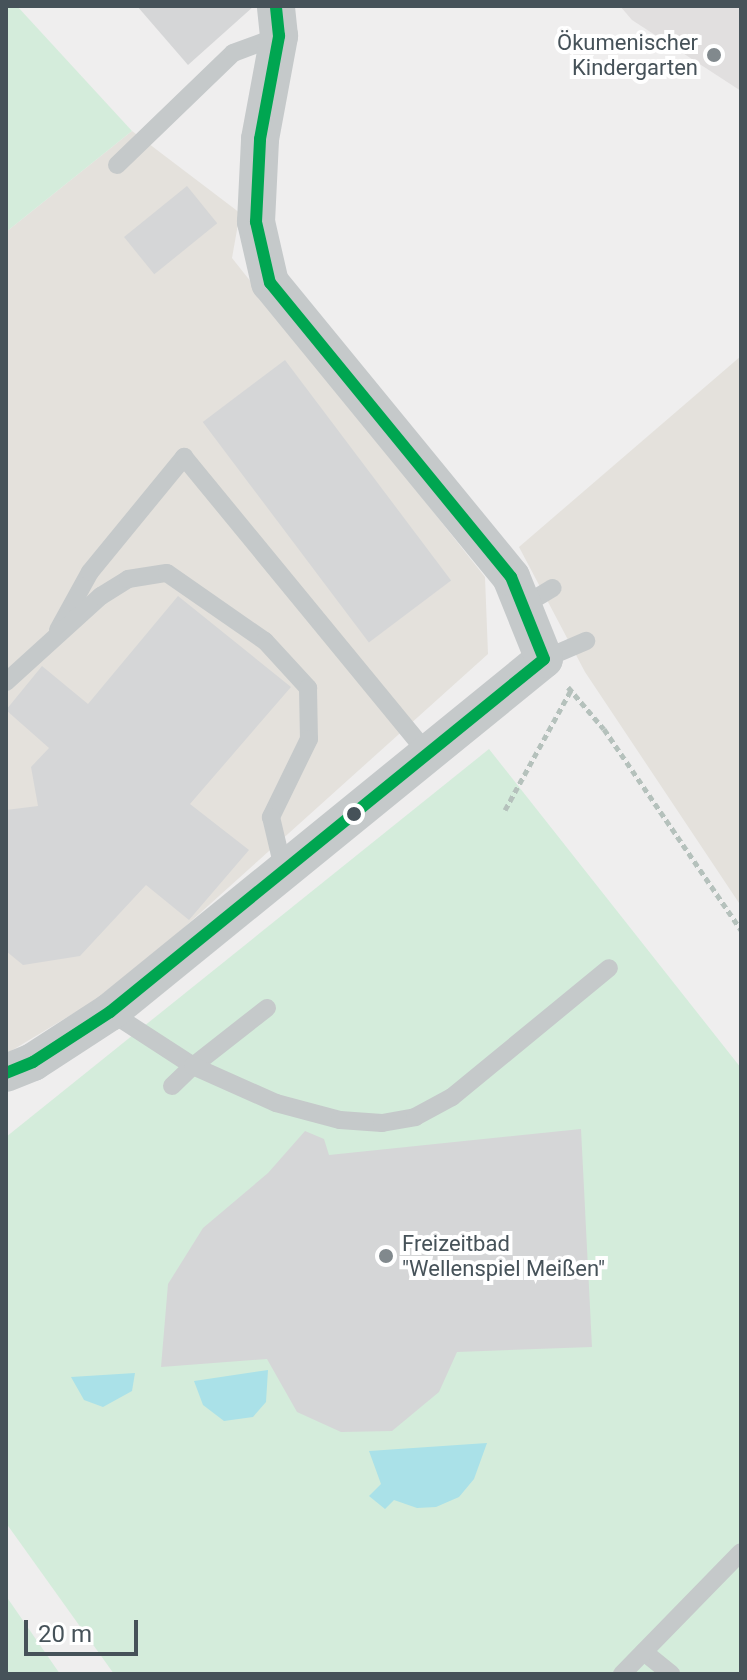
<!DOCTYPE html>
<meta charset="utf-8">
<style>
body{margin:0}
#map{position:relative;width:747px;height:1680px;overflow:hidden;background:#efeeee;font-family:Roboto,sans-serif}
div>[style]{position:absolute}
.commercial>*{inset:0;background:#e4e1dc}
.education>*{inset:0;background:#e1dfdf}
.green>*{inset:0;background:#d4ecdb}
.water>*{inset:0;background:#aae1e8}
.building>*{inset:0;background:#d5d6d7;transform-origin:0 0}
.path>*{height:5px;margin-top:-2.5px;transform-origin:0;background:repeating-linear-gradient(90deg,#b5c1bc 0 6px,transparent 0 10px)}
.service>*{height:18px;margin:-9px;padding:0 9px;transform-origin:9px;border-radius:9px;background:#c5c9ca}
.minor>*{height:38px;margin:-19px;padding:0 19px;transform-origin:19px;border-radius:19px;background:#c5c9ca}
.bus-1>*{height:12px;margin:-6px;padding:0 6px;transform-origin:6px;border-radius:6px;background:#00a651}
.dots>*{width:22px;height:22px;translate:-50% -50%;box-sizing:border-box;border:4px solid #fff;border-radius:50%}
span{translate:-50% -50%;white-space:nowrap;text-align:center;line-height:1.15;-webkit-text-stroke:8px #fff;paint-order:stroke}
.poi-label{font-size:22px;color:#465259}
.right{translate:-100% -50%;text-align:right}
.left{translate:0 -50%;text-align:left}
.frame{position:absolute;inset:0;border:8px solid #465259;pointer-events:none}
.scale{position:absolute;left:24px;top:1620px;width:114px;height:36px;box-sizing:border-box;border:4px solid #465259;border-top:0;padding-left:10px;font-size:24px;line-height:28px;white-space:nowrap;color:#465259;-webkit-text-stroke:6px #fff;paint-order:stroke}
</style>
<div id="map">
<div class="commercial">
<i style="clip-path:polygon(132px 131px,240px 213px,232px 258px,485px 577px,488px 654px,119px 986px,6px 1054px,6px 232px)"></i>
<i style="clip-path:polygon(741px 356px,741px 906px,585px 672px,519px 547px)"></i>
</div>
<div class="education">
<i style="clip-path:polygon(620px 6px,741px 6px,741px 91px,632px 20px)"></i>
</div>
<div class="green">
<i style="clip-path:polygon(6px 6px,17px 6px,132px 131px,6px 232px)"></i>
<i style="clip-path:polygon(489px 749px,741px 1068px,741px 1674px,114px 1674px,6px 1523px,6px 1137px)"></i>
<i style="clip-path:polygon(6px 1596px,60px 1674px,6px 1674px)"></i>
</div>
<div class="water">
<i style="clip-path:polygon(268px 1370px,266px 1402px,253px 1417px,224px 1421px,203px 1405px,194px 1381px)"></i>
<i style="clip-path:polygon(135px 1373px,132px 1391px,103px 1407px,84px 1400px,71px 1377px)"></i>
<i style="clip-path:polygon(487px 1443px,474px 1479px,459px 1497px,436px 1507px,417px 1508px,394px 1500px,385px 1509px,369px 1496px,381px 1484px,369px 1451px)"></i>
</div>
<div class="building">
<i style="clip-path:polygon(137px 6px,254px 6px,188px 65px)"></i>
<i style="left:187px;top:186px;width:48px;height:81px;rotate:51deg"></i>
<i style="left:285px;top:360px;width:276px;height:103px;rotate:53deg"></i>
<i style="clip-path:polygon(178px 596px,291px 687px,190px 804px,249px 850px,189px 920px,146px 885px,80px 956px,23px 965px,6px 951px,6px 810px,38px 806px,31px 767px,49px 748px,6px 710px,42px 666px,88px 704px)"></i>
<i style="clip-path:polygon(581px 1129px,592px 1347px,457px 1352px,439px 1392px,392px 1431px,341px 1432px,297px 1412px,267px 1359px,161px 1367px,168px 1284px,203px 1228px,268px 1173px,305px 1131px,324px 1139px,329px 1155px)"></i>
</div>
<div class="path">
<i style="left:568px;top:687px;width:55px;rotate:49.4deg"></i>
<i style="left:604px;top:729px;width:243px;rotate:55.7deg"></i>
<i style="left:505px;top:810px;width:137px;rotate:-61.2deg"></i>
</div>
<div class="service">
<i style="left:117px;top:165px;width:161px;rotate:-44deg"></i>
<i style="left:233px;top:53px;width:49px;rotate:-20.3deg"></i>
<i style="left:526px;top:604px;width:31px;rotate:-31deg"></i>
<i style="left:58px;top:630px;width:66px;rotate:-61.1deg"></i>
<i style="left:90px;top:572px;width:149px;rotate:-50.7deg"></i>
<i style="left:184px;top:457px;width:384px;rotate:50.6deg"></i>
<i style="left:544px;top:659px;width:46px;rotate:-23.2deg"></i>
<i style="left:6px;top:682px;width:128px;rotate:-42.2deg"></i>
<i style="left:101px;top:596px;width:32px;rotate:-32deg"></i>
<i style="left:128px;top:579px;width:39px;rotate:-9deg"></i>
<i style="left:167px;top:573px;width:119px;rotate:34.8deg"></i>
<i style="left:265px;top:641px;width:64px;rotate:47.5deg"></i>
<i style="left:308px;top:688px;width:51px;rotate:88.9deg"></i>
<i style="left:309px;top:739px;width:87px;rotate:116deg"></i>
<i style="left:271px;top:817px;width:57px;rotate:76.7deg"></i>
<i style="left:110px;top:1012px;width:99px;rotate:33deg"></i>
<i style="left:193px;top:1066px;width:94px;rotate:-38.1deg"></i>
<i style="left:172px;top:1086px;width:29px;rotate:-44deg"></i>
<i style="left:193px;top:1066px;width:91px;rotate:24deg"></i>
<i style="left:276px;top:1103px;width:66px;rotate:14.9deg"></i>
<i style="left:340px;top:1120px;width:42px;rotate:4.1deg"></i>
<i style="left:382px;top:1123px;width:34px;rotate:-10deg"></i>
<i style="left:415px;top:1117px;width:42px;rotate:-28.4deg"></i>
<i style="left:452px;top:1097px;width:203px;rotate:-39.4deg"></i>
<i style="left:644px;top:1652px;width:35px;rotate:39deg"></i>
<i style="left:622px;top:1674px;width:170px;rotate:-45.7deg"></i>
</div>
<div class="minor">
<i style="left:6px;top:1073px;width:29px;rotate:-22deg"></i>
<i style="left:33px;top:1062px;width:92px;rotate:-33deg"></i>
<i style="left:110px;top:1012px;width:559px;rotate:-39.12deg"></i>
<i style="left:544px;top:659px;width:88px;rotate:-111.9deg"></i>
<i style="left:511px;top:577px;width:380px;rotate:-129.3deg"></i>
<i style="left:270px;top:283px;width:63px;rotate:-102.9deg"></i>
<i style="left:256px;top:222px;width:83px;rotate:-87.2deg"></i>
<i style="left:260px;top:139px;width:105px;rotate:-79.5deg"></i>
<i style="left:279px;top:36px;width:30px;rotate:-96deg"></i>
</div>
<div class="bus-1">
<i style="left:6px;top:1073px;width:29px;rotate:-22deg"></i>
<i style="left:33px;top:1062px;width:92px;rotate:-33deg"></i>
<i style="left:110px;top:1012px;width:559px;rotate:-39.12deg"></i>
<i style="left:544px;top:659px;width:88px;rotate:-111.9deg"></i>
<i style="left:511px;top:577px;width:380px;rotate:-129.3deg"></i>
<i style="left:270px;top:283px;width:63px;rotate:-102.9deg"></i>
<i style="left:256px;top:222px;width:83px;rotate:-87.2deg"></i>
<i style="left:260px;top:139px;width:105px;rotate:-79.5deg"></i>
<i style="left:279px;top:36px;width:30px;rotate:-96deg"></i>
</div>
<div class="dots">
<i style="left:714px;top:55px;background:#81898d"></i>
<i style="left:354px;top:814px;background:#465259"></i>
<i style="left:386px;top:1256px;background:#81898d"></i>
</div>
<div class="poi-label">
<span class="right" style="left:698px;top:55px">Ökumenischer<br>Kindergarten</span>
<span class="left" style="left:402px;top:1256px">Freizeitbad<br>"Wellenspiel Meißen"</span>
</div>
<div class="frame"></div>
<div class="scale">20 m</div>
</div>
